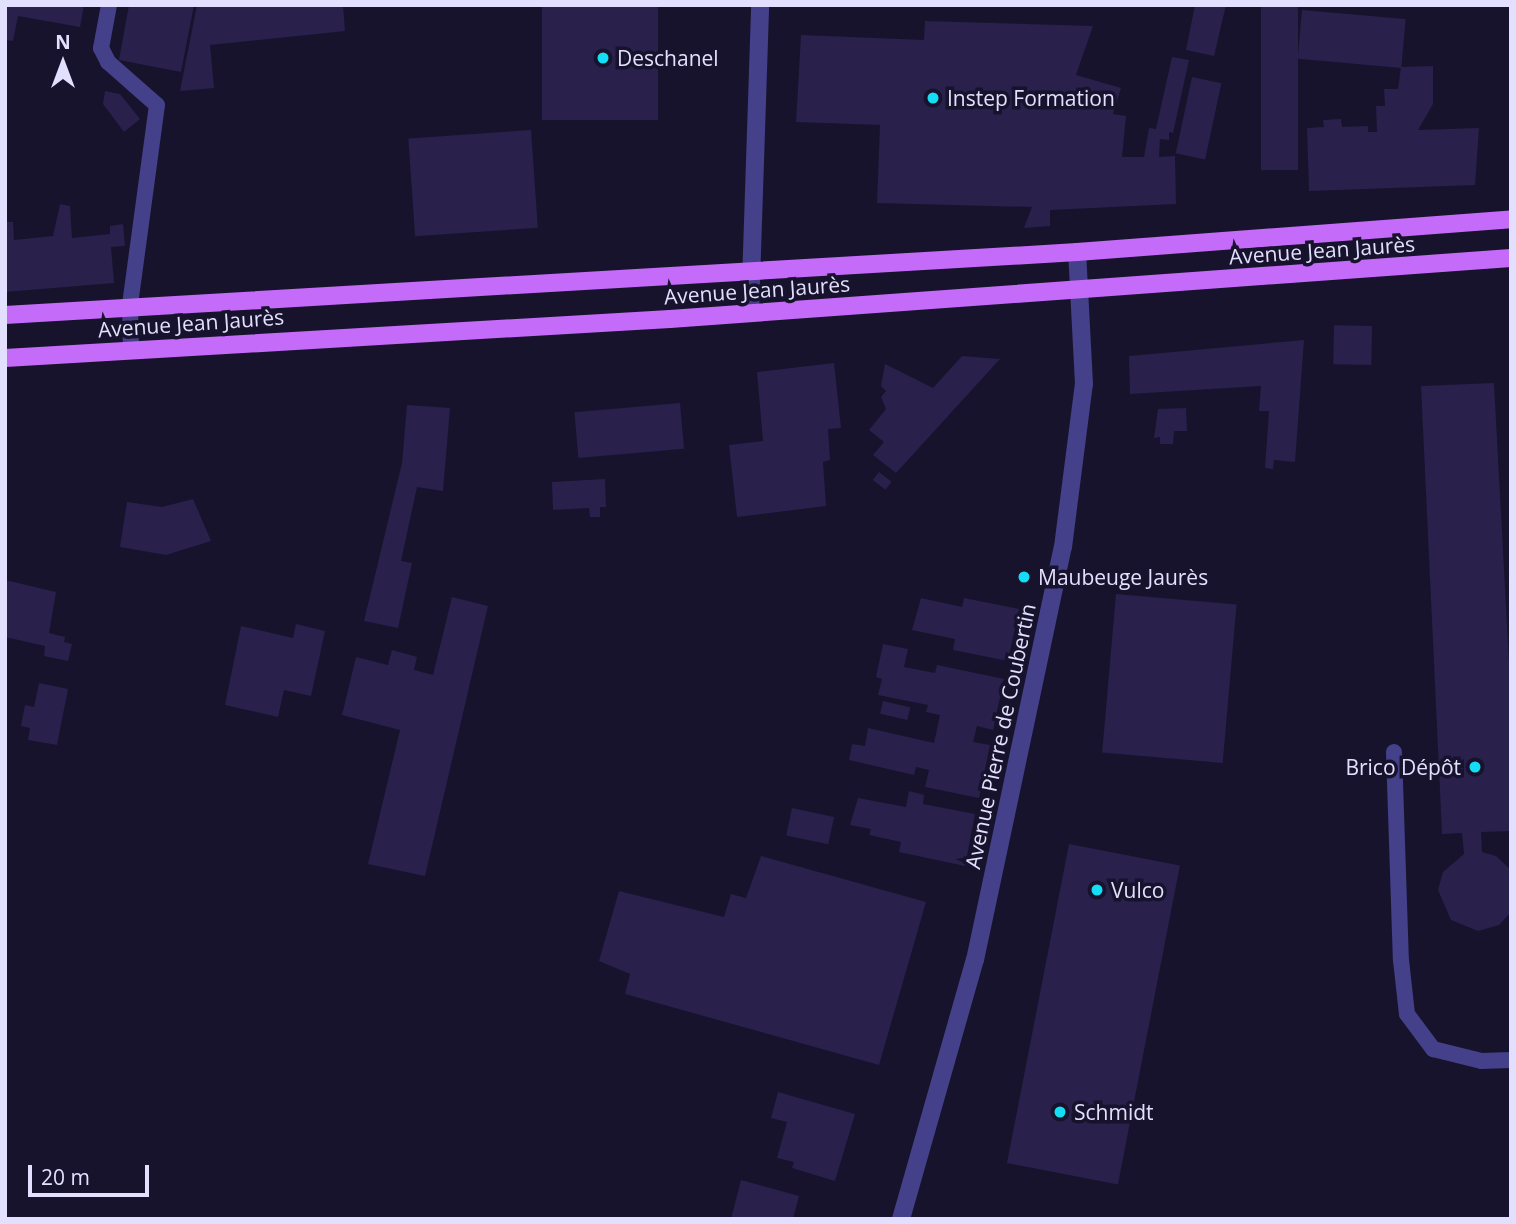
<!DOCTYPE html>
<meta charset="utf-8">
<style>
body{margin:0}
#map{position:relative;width:1516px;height:1224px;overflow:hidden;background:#17132c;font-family:"Open Sans",sans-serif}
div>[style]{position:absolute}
.building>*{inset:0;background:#29204c;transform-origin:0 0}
.lane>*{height:16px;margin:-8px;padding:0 8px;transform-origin:8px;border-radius:8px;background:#444089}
.street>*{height:18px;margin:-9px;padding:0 9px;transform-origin:9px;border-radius:9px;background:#444089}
.primary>*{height:18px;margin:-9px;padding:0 9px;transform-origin:9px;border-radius:9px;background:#c56bf9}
.dots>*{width:19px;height:19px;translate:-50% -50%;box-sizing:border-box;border:4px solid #17132c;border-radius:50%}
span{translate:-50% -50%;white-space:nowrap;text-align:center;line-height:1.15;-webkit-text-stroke:7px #17132c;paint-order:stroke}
.poi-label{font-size:21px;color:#e3dffe}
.left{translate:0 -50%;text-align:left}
.right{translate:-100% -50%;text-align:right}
.street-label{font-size:21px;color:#e3dffe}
.frame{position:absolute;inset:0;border:7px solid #e3dffe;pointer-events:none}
.north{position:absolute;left:28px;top:28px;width:70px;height:70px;-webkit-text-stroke:5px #17132c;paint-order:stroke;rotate:0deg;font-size:19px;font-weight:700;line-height:28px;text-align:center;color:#e3dffe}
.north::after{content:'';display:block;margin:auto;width:24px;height:32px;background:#e3dffe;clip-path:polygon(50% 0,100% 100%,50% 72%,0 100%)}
.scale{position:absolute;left:28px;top:1165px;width:121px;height:32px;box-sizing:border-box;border:4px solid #e3dffe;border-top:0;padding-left:9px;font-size:21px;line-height:24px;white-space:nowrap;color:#e3dffe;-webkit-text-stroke:5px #17132c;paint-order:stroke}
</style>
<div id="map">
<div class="building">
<i style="clip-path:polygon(5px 5px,84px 5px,80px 27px,18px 16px,13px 41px,5px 40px)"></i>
<i style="clip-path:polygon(129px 5px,194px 5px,181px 72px,119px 60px)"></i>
<i style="clip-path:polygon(197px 5px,343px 5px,345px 31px,210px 45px,214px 88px,180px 91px)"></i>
<i style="left:542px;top:5px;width:116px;height:115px"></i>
<i style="clip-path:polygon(1195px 5px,1226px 5px,1214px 56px,1186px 50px)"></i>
<i style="left:1261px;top:5px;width:37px;height:165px"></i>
<i style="left:1302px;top:10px;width:104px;height:49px;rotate:5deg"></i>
<i style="clip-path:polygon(925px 21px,1093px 26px,1076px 75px,1121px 88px,1113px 114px,1126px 116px,1122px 157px,1144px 157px,1149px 128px,1156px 129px,1172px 57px,1189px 60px,1173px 133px,1169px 132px,1169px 140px,1160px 139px,1159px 157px,1175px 156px,1176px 204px,1050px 210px,1050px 226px,1024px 228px,1032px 207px,877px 203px,880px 125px,796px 122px,801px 35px,924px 40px)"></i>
<i style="clip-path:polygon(1433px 66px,1433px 104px,1418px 130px,1479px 128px,1475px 185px,1309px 191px,1307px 128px,1324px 127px,1323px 120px,1341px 119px,1342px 127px,1368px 126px,1368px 132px,1377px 132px,1376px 106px,1385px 106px,1384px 89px,1398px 89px,1401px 67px)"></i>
<i style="left:1192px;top:77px;width:30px;height:78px;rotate:12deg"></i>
<i style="clip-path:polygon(105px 91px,120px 94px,140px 119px,124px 132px,103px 104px)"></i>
<i style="left:531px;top:130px;width:98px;height:123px;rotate:86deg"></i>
<i style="clip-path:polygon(60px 204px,70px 206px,72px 238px,110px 234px,110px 226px,123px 224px,125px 246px,111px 247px,114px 283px,5px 292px,5px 222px,13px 222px,14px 240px,53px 236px)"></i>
<i style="left:1372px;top:326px;width:39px;height:38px;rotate:91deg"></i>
<i style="clip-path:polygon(1304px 340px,1295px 462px,1274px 460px,1273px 469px,1265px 468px,1269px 411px,1259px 411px,1261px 386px,1130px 394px,1129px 356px)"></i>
<i style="clip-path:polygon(962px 356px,1000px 359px,896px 473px,873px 455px,884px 442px,869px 430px,886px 409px,881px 397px,886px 391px,881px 386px,885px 364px,933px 388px)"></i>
<i style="clip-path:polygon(834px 363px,841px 428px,828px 429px,830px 460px,823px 462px,826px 506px,737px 517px,729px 445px,763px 441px,757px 372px)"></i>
<i style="clip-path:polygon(1494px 383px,1511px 700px,1511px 831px,1481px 832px,1482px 852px,1496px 856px,1511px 870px,1511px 912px,1499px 925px,1478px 931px,1451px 920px,1438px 890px,1443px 872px,1464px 854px,1462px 833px,1442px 834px,1421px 386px)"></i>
<i style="left:680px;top:403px;width:46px;height:106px;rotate:85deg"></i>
<i style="clip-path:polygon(407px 405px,450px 408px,443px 491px,417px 487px,401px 561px,412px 563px,398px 628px,364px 621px,402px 463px)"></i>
<i style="clip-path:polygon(1186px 408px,1187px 431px,1174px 431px,1173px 444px,1160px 444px,1160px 437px,1154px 438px,1158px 409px)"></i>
<i style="left:879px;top:472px;width:16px;height:10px;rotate:38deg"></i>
<i style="clip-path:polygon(605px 479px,606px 507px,600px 507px,600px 517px,590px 517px,589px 508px,553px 510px,552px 482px)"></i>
<i style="clip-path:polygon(193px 499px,211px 541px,166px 555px,120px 547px,127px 502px,162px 507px)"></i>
<i style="clip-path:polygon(5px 580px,56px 592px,49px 633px,65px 637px,64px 642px,72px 644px,68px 661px,44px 656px,45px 646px,5px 637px)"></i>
<i style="left:1116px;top:594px;width:121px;height:159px;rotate:5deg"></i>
<i style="clip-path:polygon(452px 597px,488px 606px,425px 876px,368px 864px,400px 730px,342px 715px,356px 657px,388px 665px,392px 650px,417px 657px,414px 670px,433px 675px)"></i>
<i style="clip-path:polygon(921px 598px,962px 607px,964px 598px,1019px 609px,1008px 661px,953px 650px,955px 639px,912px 630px)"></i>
<i style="clip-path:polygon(296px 624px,325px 631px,311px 696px,284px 690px,278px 717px,225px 705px,241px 626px,293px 638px)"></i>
<i style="clip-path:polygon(883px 644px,908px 649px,904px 667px,935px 673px,937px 665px,1004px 679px,993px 730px,977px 726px,973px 742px,990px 745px,979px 798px,925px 787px,929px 770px,916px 767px,914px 775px,849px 760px,852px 744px,865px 746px,868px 728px,934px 743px,940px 715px,926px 712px,928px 705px,878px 695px,882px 679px,876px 677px)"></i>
<i style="clip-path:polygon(39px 683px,68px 689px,57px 745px,28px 740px,30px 728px,21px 726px,25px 705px,34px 707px)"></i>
<i style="left:883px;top:701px;width:28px;height:13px;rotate:13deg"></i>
<i style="clip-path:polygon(909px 791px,924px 795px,923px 804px,975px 814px,965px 866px,899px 852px,901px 842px,869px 835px,871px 829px,850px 825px,858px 798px,906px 807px)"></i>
<i style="left:792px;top:808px;width:43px;height:28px;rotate:12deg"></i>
<i style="left:1069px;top:844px;width:113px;height:325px;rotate:11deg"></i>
<i style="clip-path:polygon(761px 856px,926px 902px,879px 1065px,625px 994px,630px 974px,599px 961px,619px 891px,724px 917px,731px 894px,746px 898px)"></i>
<i style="clip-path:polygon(778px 1092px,855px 1114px,835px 1181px,792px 1168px,794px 1162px,777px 1158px,787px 1122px,771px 1118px)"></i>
<i style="clip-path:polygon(741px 1180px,799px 1196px,793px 1219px,731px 1219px)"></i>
</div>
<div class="lane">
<i style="left:109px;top:5px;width:44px;rotate:100.5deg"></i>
<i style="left:101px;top:48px;width:16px;rotate:63deg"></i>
<i style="left:108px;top:62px;width:65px;rotate:41.3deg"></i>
<i style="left:157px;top:105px;width:203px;rotate:97.7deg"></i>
<i style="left:130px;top:306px;width:44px;rotate:88.7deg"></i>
<i style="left:1394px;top:752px;width:208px;rotate:88.1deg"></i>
<i style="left:1401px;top:960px;width:54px;rotate:83.7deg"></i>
<i style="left:1407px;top:1014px;width:44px;rotate:53.4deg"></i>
<i style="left:1433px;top:1049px;width:49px;rotate:14deg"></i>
<i style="left:1481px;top:1061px;width:30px;rotate:-2deg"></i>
</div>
<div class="street">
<i style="left:750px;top:312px;width:307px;rotate:-88.1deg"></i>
<i style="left:901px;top:1219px;width:269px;rotate:-74.1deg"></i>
<i style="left:975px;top:960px;width:422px;rotate:-78deg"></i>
<i style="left:1063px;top:547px;width:164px;rotate:-82.7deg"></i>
<i style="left:1084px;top:384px;width:132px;rotate:-93deg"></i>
</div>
<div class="primary">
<i style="left:5px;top:315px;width:1074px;rotate:-3.36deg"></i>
<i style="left:1077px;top:252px;width:435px;rotate:-4.3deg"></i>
<i style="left:5px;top:358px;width:666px;rotate:-3.36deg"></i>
<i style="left:670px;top:319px;width:843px;rotate:-4.15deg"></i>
</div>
<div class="dots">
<i style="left:603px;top:58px;background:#14ddf5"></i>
<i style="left:933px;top:98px;background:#14ddf5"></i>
<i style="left:1024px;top:577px;background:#14ddf5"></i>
<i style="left:1475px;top:767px;background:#14ddf5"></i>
<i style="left:1097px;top:890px;background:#14ddf5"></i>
<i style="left:1060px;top:1112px;background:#14ddf5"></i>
</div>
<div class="poi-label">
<span class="left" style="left:617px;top:58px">Deschanel</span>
<span class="left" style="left:947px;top:98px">Instep Formation</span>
<span class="left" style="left:1038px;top:577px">Maubeuge Jaurès</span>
<span class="right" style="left:1461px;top:767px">Brico Dépôt</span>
<span class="left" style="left:1111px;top:890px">Vulco</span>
<span class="left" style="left:1074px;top:1112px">Schmidt</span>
</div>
<div class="street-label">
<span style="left:1322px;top:250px;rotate:-4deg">Avenue Jean Jaurès</span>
<span style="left:757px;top:290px;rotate:-4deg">Avenue Jean Jaurès</span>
<span style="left:191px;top:323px;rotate:-4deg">Avenue Jean Jaurès</span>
<span style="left:1000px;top:736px;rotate:-78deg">Avenue Pierre de Coubertin</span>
</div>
<div class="frame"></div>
<div class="north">N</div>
<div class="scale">20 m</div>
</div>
